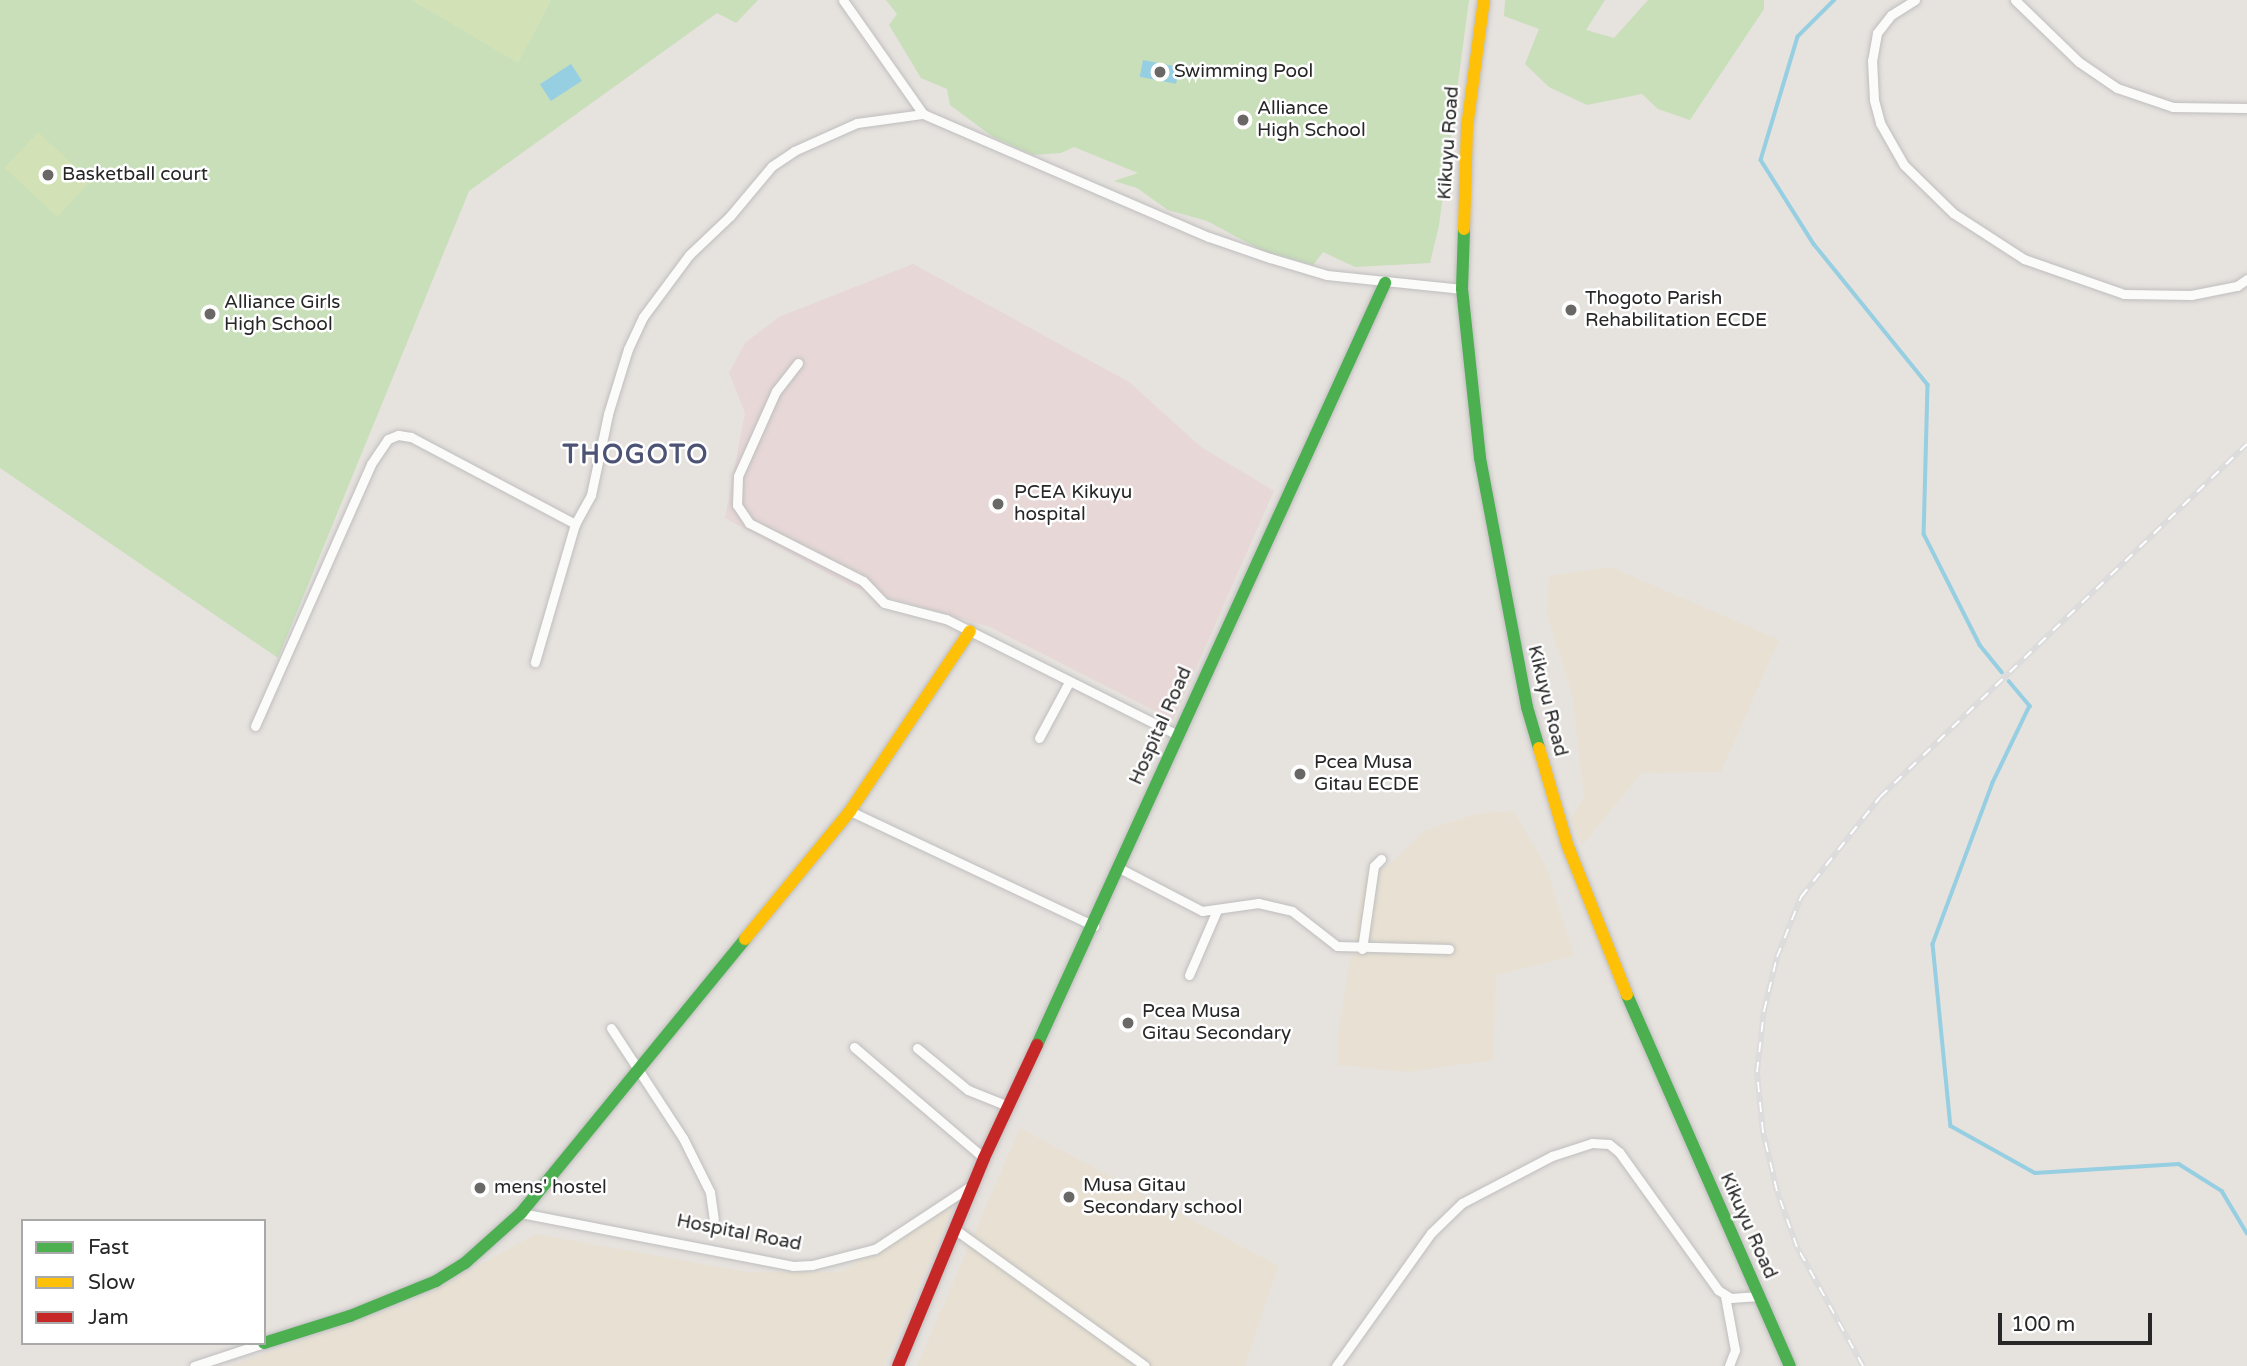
<!DOCTYPE html>
<style>
body{margin:0}
#map{position:relative;width:2247px;height:1366px;overflow:hidden;background:#e6e2de;font-family:"Varela Round",sans-serif}
div>[style]{position:absolute}
.education>*{inset:0;background:#e8e1d3}
.medical>*{inset:0;background:#e7d8d7}
.green>*{inset:0;background:#c8dfb9}
.pitch>*{inset:0;background:#d2e2b6;transform-origin:0 0}
.water>*{inset:0;background:#96cee2;transform-origin:0 0}
.stream>*{height:3.5px;margin:-1.75px;padding:0 1.75px;transform-origin:1.75px;border-radius:1.75px;background:#96cee2}
.roads{filter:drop-shadow(0 0 2px #bfbebf) drop-shadow(0 0 2px #bfbebf)}
.street>*{height:9px;margin:-4.5px;padding:0 4.5px;transform-origin:4.5px;border-radius:4.5px;background:#fbfbfa}
.fast>*{height:12px;margin:-6px;padding:0 6px;transform-origin:6px;border-radius:6px;background:#4caf50}
.slow>*{height:12px;margin:-6px;padding:0 6px;transform-origin:6px;border-radius:6px;background:#ffc107}
.jam>*{height:12px;margin:-6px;padding:0 6px;transform-origin:6px;border-radius:6px;background:#c62828}
.rail>*{height:6px;margin-top:-3px;transform-origin:0;background:repeating-linear-gradient(90deg,#fff 0 10px,#dcdcdd 0 20px);box-sizing:border-box;border-block:2px solid #dcdcdd}
.dots>*{width:19px;height:19px;translate:-50% -50%;box-sizing:border-box;border:4px solid #fff;border-radius:50%}
span{translate:-50% -50%;white-space:nowrap;text-align:center;line-height:1.15;-webkit-text-stroke:5px #fff;paint-order:stroke}
.poi-label{font-size:19px;color:#272727}
.left{translate:0 -50%;text-align:left}
.street-label{font-size:19px;color:#272727}
.district-label{font-size:26px;color:#4c5374;font-weight:700;letter-spacing:2px}
.legend{position:absolute;left:21px;top:1219px;width:245px;height:126px;box-sizing:border-box;background:#fff;border:2px solid #a9a9a9;margin:0;padding:9px 12px;list-style:none;font-size:21px;color:#272727}
.legend li{display:flex;align-items:center;gap:14px;height:35px}
.legend b{width:35px;border:2px solid #a9a9a9}
.scale{position:absolute;left:1998px;top:1313px;width:154px;height:32px;box-sizing:border-box;border:4px solid #272727;border-top:0;padding-left:9px;font-size:21px;line-height:24px;white-space:nowrap;color:#272727;-webkit-text-stroke:5px #fff;paint-order:stroke}
</style>
<div id="map">
<div class="education">
<i style="clip-path:polygon(1611px 567px,1779px 640px,1721px 772px,1641px 773px,1582px 846px,1570px 820px,1584px 796px,1572px 695px,1547px 615px,1549px 576px)"></i>
<i style="clip-path:polygon(1514px 811px,1547px 869px,1574px 956px,1496px 975px,1493px 1060px,1407px 1072px,1338px 1065px,1337px 1040px,1365px 873px,1389px 865px,1424px 831px,1479px 813px)"></i>
<i style="clip-path:polygon(1020px 1128px,1278px 1266px,1245px 1366px,917px 1366px)"></i>
<i style="clip-path:polygon(955px 1204px,884px 1366px,231px 1366px,413px 1301px,536px 1234px,747px 1272px,841px 1272px)"></i>
</div>
<div class="medical">
<i style="clip-path:polygon(913px 264px,1129px 382px,1201px 447px,1274px 491px,1173px 720px,990px 627px,853px 587px,725px 518px,745px 413px,729px 373px,745px 343px,779px 317px)"></i>
</div>
<div class="green">
<i style="clip-path:polygon(0 0,412px 0,518px 62px,551px 0,758px 0,736px 23px,717px 13px,469px 191px,278px 658px,0 468px)"></i>
<i style="clip-path:polygon(886px 0,1469px 0,1439px 225px,1430px 263px,1355px 267px,1323px 252px,1313px 265px,1263px 251px,1207px 221px,1168px 210px,1137px 188px,1114px 181px,1138px 173px,1074px 147px,1061px 153px,1033px 155px,993px 137px,950px 105px,947px 89px,921px 78px,889px 25px,897px 14px)"></i>
<i style="clip-path:polygon(1505px 0,1605px 0,1586px 30px,1614px 38px,1648px 0,1764px 0,1764px 9px,1690px 120px,1658px 109px,1642px 94px,1587px 105px,1549px 87px,1525px 64px,1539px 29px,1504px 16px)"></i>
</div>
<div class="pitch">
<i style="clip-path:polygon(412px 0,551px 0,518px 63px)"></i>
<i style="left:38px;top:132px;width:72px;height:49px;rotate:43deg"></i>
</div>
<div class="water">
<i style="left:1143px;top:60px;width:37px;height:17px;rotate:11deg"></i>
<i style="left:571px;top:64px;width:20px;height:37px;rotate:57deg"></i>
</div>
<div class="stream">
<i style="left:1835px;top:0;width:52px;rotate:135deg"></i>
<i style="left:1798px;top:37px;width:128px;rotate:106.7deg"></i>
<i style="left:1761px;top:160px;width:99px;rotate:57.8deg"></i>
<i style="left:1814px;top:244px;width:181px;rotate:51deg"></i>
<i style="left:1928px;top:385px;width:149px;rotate:91.5deg"></i>
<i style="left:1924px;top:534px;width:124px;rotate:63.2deg"></i>
<i style="left:1980px;top:645px;width:35px;rotate:51deg"></i>
<i style="left:2009px;top:681px;width:33px;rotate:50deg"></i>
<i style="left:2030px;top:706px;width:85px;rotate:115.7deg"></i>
<i style="left:1993px;top:783px;width:172px;rotate:110.4deg"></i>
<i style="left:1933px;top:944px;width:183px;rotate:84.4deg"></i>
<i style="left:1951px;top:1126px;width:96px;rotate:29.2deg"></i>
<i style="left:2035px;top:1173px;width:144px;rotate:-3.6deg"></i>
<i style="left:2179px;top:1164px;width:51px;rotate:32.1deg"></i>
<i style="left:2222px;top:1191px;width:49px;rotate:59.2deg"></i>
</div>
<div class="roads">
<div class="street">
<i style="left:843px;top:0;width:139px;rotate:54.9deg"></i>
<i style="left:923px;top:114px;width:311px;rotate:23.3deg"></i>
<i style="left:1209px;top:237px;width:65px;rotate:19deg"></i>
<i style="left:1270px;top:258px;width:59px;rotate:16.6deg"></i>
<i style="left:1327px;top:275px;width:136px;rotate:5.9deg"></i>
<i style="left:1915px;top:0;width:28px;rotate:148deg"></i>
<i style="left:1891px;top:15px;width:23px;rotate:128deg"></i>
<i style="left:1877px;top:33px;width:27px;rotate:100deg"></i>
<i style="left:1872px;top:60px;width:40px;rotate:87.1deg"></i>
<i style="left:1874px;top:100px;width:24px;rotate:75deg"></i>
<i style="left:1880px;top:123px;width:48px;rotate:60.3deg"></i>
<i style="left:1904px;top:165px;width:69px;rotate:44.4deg"></i>
<i style="left:1953px;top:213px;width:85px;rotate:32.9deg"></i>
<i style="left:2024px;top:259px;width:106px;rotate:19.3deg"></i>
<i style="left:2124px;top:294px;width:67px;rotate:0.9deg"></i>
<i style="left:2191px;top:295px;width:47px;rotate:-11.1deg"></i>
<i style="left:2237px;top:286px;width:12px;rotate:-35deg"></i>
<i style="left:2015px;top:0;width:89px;rotate:44.1deg"></i>
<i style="left:2079px;top:62px;width:46px;rotate:34.4deg"></i>
<i style="left:2117px;top:88px;width:59px;rotate:18.7deg"></i>
<i style="left:2173px;top:107px;width:74px;rotate:0.8deg"></i>
<i style="left:798px;top:363px;width:36px;rotate:128deg"></i>
<i style="left:776px;top:391px;width:93px;rotate:114.1deg"></i>
<i style="left:738px;top:476px;width:29px;rotate:92deg"></i>
<i style="left:737px;top:505px;width:22px;rotate:56deg"></i>
<i style="left:749px;top:523px;width:128px;rotate:27deg"></i>
<i style="left:863px;top:581px;width:30px;rotate:46deg"></i>
<i style="left:884px;top:603px;width:64px;rotate:14.5deg"></i>
<i style="left:946px;top:619px;width:259px;rotate:26.6deg"></i>
<i style="left:575px;top:524px;width:33px;rotate:-61deg"></i>
<i style="left:591px;top:495px;width:83px;rotate:-78.1deg"></i>
<i style="left:608px;top:414px;width:68px;rotate:-72.9deg"></i>
<i style="left:628px;top:349px;width:35px;rotate:-65deg"></i>
<i style="left:643px;top:317px;width:77px;rotate:-53.4deg"></i>
<i style="left:689px;top:255px;width:57px;rotate:-43.6deg"></i>
<i style="left:730px;top:216px;width:65px;rotate:-50deg"></i>
<i style="left:772px;top:166px;width:27px;rotate:-34deg"></i>
<i style="left:794px;top:151px;width:69px;rotate:-24deg"></i>
<i style="left:857px;top:123px;width:67px;rotate:-7.8deg"></i>
<i style="left:255px;top:726px;width:287px;rotate:-66.1deg"></i>
<i style="left:371px;top:464px;width:30px;rotate:-56deg"></i>
<i style="left:388px;top:439px;width:11px;rotate:-22deg"></i>
<i style="left:398px;top:435px;width:13px;rotate:9deg"></i>
<i style="left:411px;top:437px;width:186px;rotate:27.9deg"></i>
<i style="left:575px;top:524px;width:144px;rotate:106.2deg"></i>
<i style="left:1039px;top:738px;width:64px;rotate:-61.8deg"></i>
<i style="left:850px;top:811px;width:270px;rotate:25.2deg"></i>
<i style="left:1121px;top:869px;width:91px;rotate:27.4deg"></i>
<i style="left:1202px;top:911px;width:57px;rotate:-8.1deg"></i>
<i style="left:1258px;top:903px;width:35px;rotate:13deg"></i>
<i style="left:1292px;top:911px;width:57px;rotate:37.9deg"></i>
<i style="left:1337px;top:946px;width:112px;rotate:1.5deg"></i>
<i style="left:1362px;top:949px;width:84px;rotate:-81.8deg"></i>
<i style="left:1374px;top:866px;width:10px;rotate:-45deg"></i>
<i style="left:1189px;top:975px;width:71px;rotate:-66.7deg"></i>
<i style="left:611px;top:1028px;width:131px;rotate:56.8deg"></i>
<i style="left:683px;top:1138px;width:60px;rotate:63.4deg"></i>
<i style="left:710px;top:1192px;width:27px;rotate:82deg"></i>
<i style="left:854px;top:1047px;width:171px;rotate:40.5deg"></i>
<i style="left:917px;top:1048px;width:66px;rotate:39.5deg"></i>
<i style="left:968px;top:1090px;width:43px;rotate:21.8deg"></i>
<i style="left:521px;top:1213px;width:277px;rotate:11deg"></i>
<i style="left:793px;top:1266px;width:19px;rotate:-3deg"></i>
<i style="left:812px;top:1265px;width:65px;rotate:-14.3deg"></i>
<i style="left:875px;top:1249px;width:116px;rotate:-33.4deg"></i>
<i style="left:953px;top:1228px;width:236px;rotate:35.7deg"></i>
<i style="left:1725px;top:1296px;width:55px;rotate:79.5deg"></i>
<i style="left:1735px;top:1350px;width:17px;rotate:111deg"></i>
<i style="left:194px;top:1366px;width:74px;rotate:-18.2deg"></i>
<i style="left:1336px;top:1366px;width:163px;rotate:-54.5deg"></i>
<i style="left:1431px;top:1233px;width:43px;rotate:-44.1deg"></i>
<i style="left:1462px;top:1203px;width:102px;rotate:-27.6deg"></i>
<i style="left:1552px;top:1156px;width:42px;rotate:-18deg"></i>
<i style="left:1592px;top:1143px;width:17px;rotate:3deg"></i>
<i style="left:1609px;top:1144px;width:13px;rotate:39deg"></i>
<i style="left:1619px;top:1152px;width:170px;rotate:54.3deg"></i>
<i style="left:1718px;top:1290px;width:15px;rotate:32deg"></i>
<i style="left:1731px;top:1298px;width:28px;rotate:-4deg"></i>
</div>
<div class="fast">
<i style="left:1464px;top:229px;width:60px;rotate:91.9deg"></i>
<i style="left:1462px;top:289px;width:170px;rotate:83.9deg"></i>
<i style="left:1480px;top:458px;width:253px;rotate:79.3deg"></i>
<i style="left:1527px;top:707px;width:43px;rotate:73.7deg"></i>
<i style="left:1627px;top:995px;width:405px;rotate:66.3deg"></i>
<i style="left:1037px;top:1045px;width:838px;rotate:-65.45deg"></i>
<i style="left:264px;top:1343px;width:90px;rotate:-17.4deg"></i>
<i style="left:350px;top:1316px;width:93px;rotate:-22.1deg"></i>
<i style="left:436px;top:1281px;width:34px;rotate:-32deg"></i>
<i style="left:465px;top:1263px;width:75px;rotate:-41.8deg"></i>
<i style="left:521px;top:1213px;width:354px;rotate:-50.7deg"></i>
</div>
<div class="slow">
<i style="left:1464px;top:229px;width:102px;rotate:-88.3deg"></i>
<i style="left:1467px;top:127px;width:128px;rotate:-82.4deg"></i>
<i style="left:1539px;top:748px;width:100px;rotate:73.7deg"></i>
<i style="left:1567px;top:844px;width:162px;rotate:68.3deg"></i>
<i style="left:745px;top:939px;width:166px;rotate:-50.6deg"></i>
<i style="left:850px;top:811px;width:216px;rotate:-56.3deg"></i>
</div>
<div class="jam">
<i style="left:898px;top:1366px;width:225px;rotate:-67.5deg"></i>
<i style="left:984px;top:1158px;width:125px;rotate:-64.9deg"></i>
</div>
</div>
<div class="rail">
<i style="left:1863px;top:1366px;width:136px;rotate:-119deg"></i>
<i style="left:1797px;top:1247px;width:59px;rotate:-109.7deg"></i>
<i style="left:1777px;top:1191px;width:61px;rotate:-103.3deg"></i>
<i style="left:1763px;top:1132px;width:60px;rotate:-95.7deg"></i>
<i style="left:1757px;top:1072px;width:61px;rotate:-83.5deg"></i>
<i style="left:1764px;top:1011px;width:56px;rotate:-76.5deg"></i>
<i style="left:1777px;top:957px;width:65px;rotate:-68.2deg"></i>
<i style="left:1801px;top:897px;width:127px;rotate:-51.7deg"></i>
<i style="left:1880px;top:797px;width:509px;rotate:-43.89deg"></i>
</div>
<div class="dots">
<i style="left:1160px;top:72px;background:#6a6867"></i>
<i style="left:1243px;top:120px;background:#6a6867"></i>
<i style="left:48px;top:175px;background:#6a6867"></i>
<i style="left:1571px;top:310px;background:#6a6867"></i>
<i style="left:210px;top:314px;background:#6a6867"></i>
<i style="left:998px;top:504px;background:#6a6867"></i>
<i style="left:1300px;top:774px;background:#6a6867"></i>
<i style="left:1128px;top:1023px;background:#6a6867"></i>
<i style="left:480px;top:1188px;background:#6a6867"></i>
<i style="left:1069px;top:1197px;background:#6a6867"></i>
</div>
<div class="poi-label">
<span class="left" style="left:1174px;top:72px">Swimming Pool</span>
<span class="left" style="left:1257px;top:120px">Alliance<br>High School</span>
<span class="left" style="left:62px;top:175px">Basketball court</span>
<span class="left" style="left:1585px;top:310px">Thogoto Parish<br>Rehabilitation ECDE</span>
<span class="left" style="left:224px;top:314px">Alliance Girls<br>High School</span>
<span class="left" style="left:1014px;top:504px">PCEA Kikuyu<br>hospital</span>
<span class="left" style="left:1314px;top:774px">Pcea Musa<br>Gitau ECDE</span>
<span class="left" style="left:1142px;top:1023px">Pcea Musa<br>Gitau Secondary</span>
<span class="left" style="left:1083px;top:1197px">Musa Gitau<br>Secondary school</span>
<span class="left" style="left:494px;top:1188px">mens' hostel</span>
</div>
<div class="street-label">
<span style="left:1449px;top:143px;rotate:-86deg">Kikuyu Road</span>
<span style="left:1547px;top:701px;rotate:76deg">Kikuyu Road</span>
<span style="left:1161px;top:726px;rotate:-66deg">Hospital Road</span>
<span style="left:1748px;top:1226px;rotate:66deg">Kikuyu Road</span>
<span style="left:739px;top:1233px;rotate:11deg">Hospital Road</span>
</div>
<div class="district-label">
<span style="left:636px;top:455px">THOGOTO</span>
</div>
<ul class="legend">
<li><b style="height:9px;background:#4caf50"></b>Fast</li>
<li><b style="height:9px;background:#ffc107"></b>Slow</li>
<li><b style="height:9px;background:#c62828"></b>Jam</li>
</ul>
<div class="scale">100 m</div>
</div>
